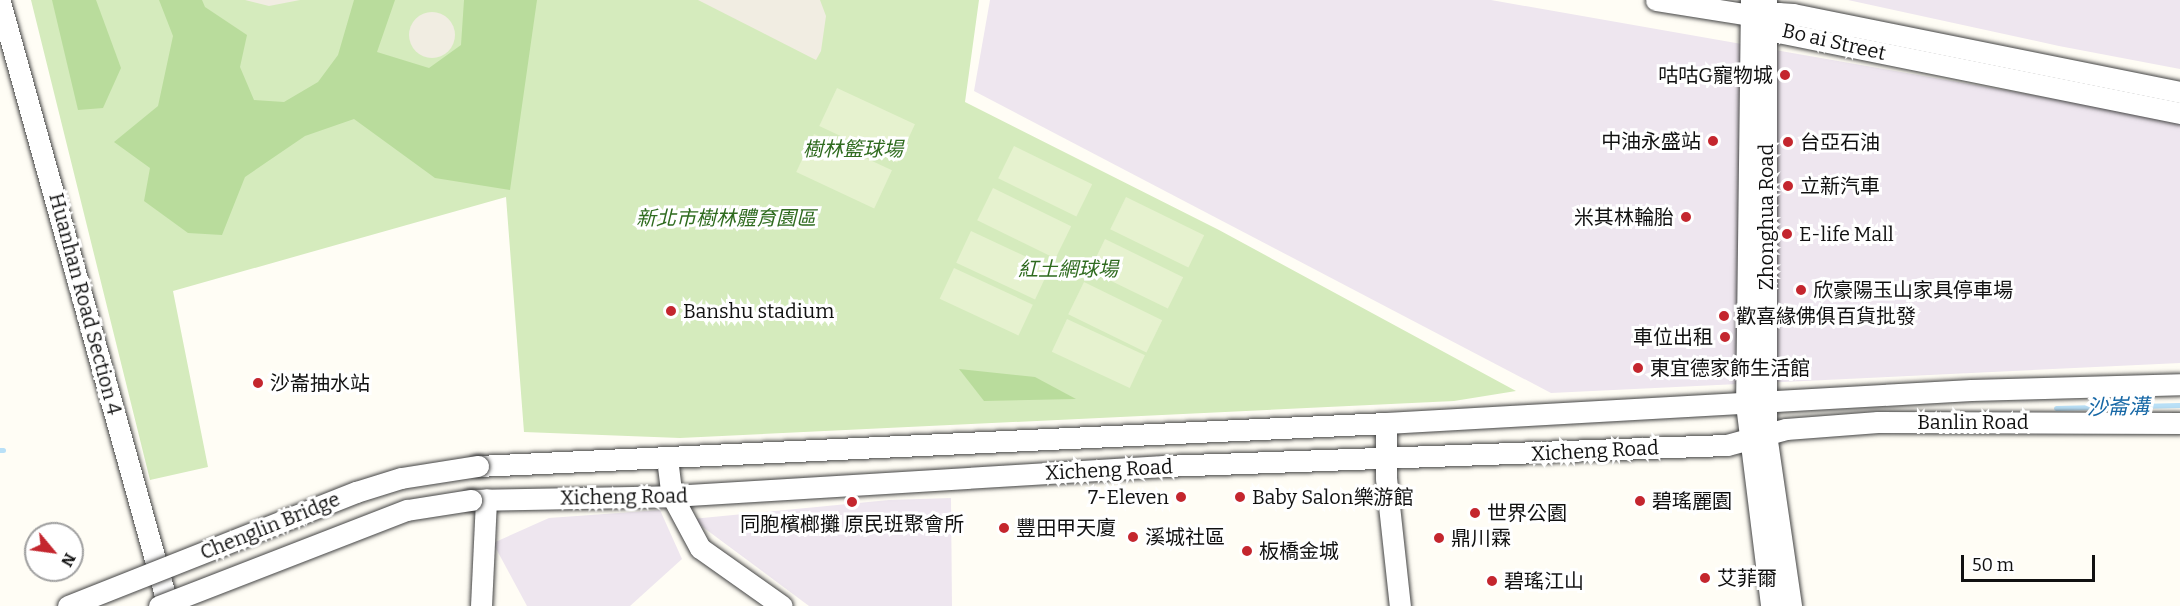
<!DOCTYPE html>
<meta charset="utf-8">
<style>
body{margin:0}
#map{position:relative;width:2180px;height:606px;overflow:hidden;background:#fffdf5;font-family:Bitter,"Noto Sans TC",serif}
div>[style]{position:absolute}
.industrial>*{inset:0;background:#eee6ef}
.green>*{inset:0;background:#d5ebbd}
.forest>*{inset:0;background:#b9dc9c}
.pitch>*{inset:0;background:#e6f2cf;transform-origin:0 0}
.plaza>*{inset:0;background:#f1ede2}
.round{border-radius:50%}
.stream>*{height:5px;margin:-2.5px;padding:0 2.5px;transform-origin:2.5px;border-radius:2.5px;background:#b9e0f7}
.roads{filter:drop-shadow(0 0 2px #444) drop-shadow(0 0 2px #444)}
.minor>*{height:21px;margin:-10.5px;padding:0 10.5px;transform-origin:10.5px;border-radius:10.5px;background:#fff}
.bridges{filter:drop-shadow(0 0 2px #444) drop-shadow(0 0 2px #444)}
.minor-bridge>*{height:21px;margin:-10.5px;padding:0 10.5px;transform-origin:10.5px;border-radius:10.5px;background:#fff}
.dots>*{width:16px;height:16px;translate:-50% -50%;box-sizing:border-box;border:3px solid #fff;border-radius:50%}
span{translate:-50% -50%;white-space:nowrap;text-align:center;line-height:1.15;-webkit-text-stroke:6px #fff;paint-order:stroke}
.street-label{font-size:20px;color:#111}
.poi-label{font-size:20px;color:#111}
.right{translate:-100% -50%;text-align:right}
.left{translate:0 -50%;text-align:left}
.park-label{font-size:20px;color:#2f6b1f;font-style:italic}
.water-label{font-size:21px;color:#1768a6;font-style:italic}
.north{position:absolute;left:24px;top:522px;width:60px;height:60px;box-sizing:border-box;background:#fff;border:2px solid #a0a0a0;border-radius:50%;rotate:119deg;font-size:16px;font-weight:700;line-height:24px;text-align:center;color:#111}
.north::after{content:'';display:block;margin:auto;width:21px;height:27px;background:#c4262e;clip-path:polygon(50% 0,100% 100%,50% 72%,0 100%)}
.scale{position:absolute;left:1961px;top:555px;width:134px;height:27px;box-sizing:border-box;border:3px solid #111;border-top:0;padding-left:8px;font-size:18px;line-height:21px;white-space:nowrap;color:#111;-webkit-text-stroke:4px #fff;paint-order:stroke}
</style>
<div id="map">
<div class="industrial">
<i style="clip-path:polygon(990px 0,1491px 0,2180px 121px,2180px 363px,1551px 393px,974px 91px)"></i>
<i style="clip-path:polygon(1848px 0,2180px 0,2180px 69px,2059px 46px)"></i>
<i style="clip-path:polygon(951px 498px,952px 606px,809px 606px,692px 519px,889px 500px)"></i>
<i style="clip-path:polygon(660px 510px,682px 559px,630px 606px,527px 606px,493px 543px,549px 518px)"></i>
</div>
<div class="green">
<i style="clip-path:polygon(31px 0,979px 0,965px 102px,1219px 230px,1516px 391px,1454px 401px,680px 438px,524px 432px,506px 197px,173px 291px,208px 467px,150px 480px)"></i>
</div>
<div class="forest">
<i style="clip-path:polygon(52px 0,96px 0,121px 68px,103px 108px,78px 110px)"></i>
<i style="clip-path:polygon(159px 0,202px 0,205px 7px,247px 35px,240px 67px,254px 100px,284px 102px,318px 82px,338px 55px,354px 0,395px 0,377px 52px,429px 68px,461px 45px,464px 0,537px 0,510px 190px,435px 178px,354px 119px,305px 136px,245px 177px,222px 235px,188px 233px,144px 201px,150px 168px,114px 142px,158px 106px,173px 36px)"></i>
<i style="clip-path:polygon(959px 369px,1035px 377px,1076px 399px,984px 401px)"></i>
</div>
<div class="pitch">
<i style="left:837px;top:88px;width:86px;height:42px;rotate:25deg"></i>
<i style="left:814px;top:134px;width:86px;height:42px;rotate:25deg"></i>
<i style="left:1014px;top:146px;width:87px;height:36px;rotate:26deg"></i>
<i style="left:993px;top:188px;width:87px;height:36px;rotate:26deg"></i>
<i style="left:1126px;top:197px;width:87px;height:36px;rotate:26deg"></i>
<i style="left:971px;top:231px;width:87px;height:35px;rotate:25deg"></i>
<i style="left:1105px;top:239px;width:87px;height:35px;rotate:26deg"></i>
<i style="left:954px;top:268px;width:87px;height:34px;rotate:25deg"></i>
<i style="left:1084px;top:282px;width:87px;height:36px;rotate:26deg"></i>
<i style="left:1067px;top:319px;width:86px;height:36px;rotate:25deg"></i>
</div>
<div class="plaza">
<i style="clip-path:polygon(245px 0,300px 0,269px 6px)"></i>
<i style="clip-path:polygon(698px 0,820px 0,826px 16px,821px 51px,816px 60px)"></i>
<i class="round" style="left:409px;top:12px;width:46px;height:46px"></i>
</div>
<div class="stream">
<i style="left:2056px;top:408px;width:124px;rotate:-1.4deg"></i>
<i style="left:0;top:450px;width:3px"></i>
</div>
<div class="roads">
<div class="minor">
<i style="left:1656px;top:0;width:108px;rotate:9deg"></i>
<i style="left:1751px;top:0;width:404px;rotate:90.7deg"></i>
<i style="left:1746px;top:404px;width:204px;rotate:82.9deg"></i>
<i style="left:1766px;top:0;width:434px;rotate:90deg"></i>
<i style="left:1766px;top:434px;width:174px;rotate:81.7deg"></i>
<i style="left:0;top:2px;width:627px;rotate:74.46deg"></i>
<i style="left:1766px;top:18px;width:18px;rotate:49deg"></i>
<i style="left:1778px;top:32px;width:410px;rotate:11.4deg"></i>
<i style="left:1766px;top:18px;width:13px;rotate:-23deg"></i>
<i style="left:1778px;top:13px;width:15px;rotate:4deg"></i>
<i style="left:1793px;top:14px;width:395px;rotate:11.4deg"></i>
<i style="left:1386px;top:423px;width:55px;rotate:90deg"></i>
<i style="left:1386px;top:478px;width:129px;rotate:83.8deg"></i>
<i style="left:667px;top:458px;width:38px;rotate:83deg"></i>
<i style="left:672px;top:496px;width:59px;rotate:61.7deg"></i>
<i style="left:700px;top:548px;width:100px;rotate:35.3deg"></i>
<i style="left:478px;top:466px;width:909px;rotate:-2.71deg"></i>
<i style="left:1386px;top:423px;width:586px;rotate:-3.23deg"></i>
<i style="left:1971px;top:390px;width:209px;rotate:-1.6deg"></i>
<i style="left:471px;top:500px;width:201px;rotate:-1.1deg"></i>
<i style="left:672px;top:496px;width:493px;rotate:-3.5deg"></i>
<i style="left:1164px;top:466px;width:563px;rotate:-2.14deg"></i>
<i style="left:1727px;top:445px;width:61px;rotate:-15.2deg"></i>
<i style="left:1786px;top:429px;width:92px;rotate:-4.4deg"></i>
<i style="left:1878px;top:422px;width:302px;rotate:0.2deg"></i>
<i style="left:481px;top:606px;width:107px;rotate:-87.3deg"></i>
</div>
</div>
<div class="bridges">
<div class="minor-bridge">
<i style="left:68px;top:606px;width:310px;rotate:-21.6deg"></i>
<i style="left:356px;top:492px;width:47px;rotate:-17.3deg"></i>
<i style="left:401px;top:478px;width:78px;rotate:-8.9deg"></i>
<i style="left:159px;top:606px;width:266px;rotate:-21.2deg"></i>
<i style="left:407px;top:510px;width:65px;rotate:-8.9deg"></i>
</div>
</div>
<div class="dots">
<i style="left:1785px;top:75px;background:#c4262e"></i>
<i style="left:1713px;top:141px;background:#c4262e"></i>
<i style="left:1788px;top:142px;background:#c4262e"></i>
<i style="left:1788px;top:186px;background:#c4262e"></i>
<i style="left:1686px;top:217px;background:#c4262e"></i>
<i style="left:1787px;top:234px;background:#c4262e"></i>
<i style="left:1801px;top:290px;background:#c4262e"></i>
<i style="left:671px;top:311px;background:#c4262e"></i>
<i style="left:1724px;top:316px;background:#c4262e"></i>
<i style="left:1725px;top:337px;background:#c4262e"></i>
<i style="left:1638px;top:368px;background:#c4262e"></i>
<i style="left:258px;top:383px;background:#c4262e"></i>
<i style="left:1181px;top:497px;background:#c4262e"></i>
<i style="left:1240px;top:497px;background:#c4262e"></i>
<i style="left:1640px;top:501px;background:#c4262e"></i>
<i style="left:852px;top:502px;background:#c4262e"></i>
<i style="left:1475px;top:513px;background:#c4262e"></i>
<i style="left:1004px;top:528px;background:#c4262e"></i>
<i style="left:1133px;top:537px;background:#c4262e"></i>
<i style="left:1439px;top:538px;background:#c4262e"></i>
<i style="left:1247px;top:551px;background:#c4262e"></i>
<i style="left:1705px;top:578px;background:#c4262e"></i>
<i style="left:1492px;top:581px;background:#c4262e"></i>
</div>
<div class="street-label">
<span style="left:1834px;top:42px;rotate:13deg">Bo ai Street</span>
<span style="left:1766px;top:217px;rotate:-90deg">Zhonghua Road</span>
<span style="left:85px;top:304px;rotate:75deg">Huanhan Road Section 4</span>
<span style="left:1973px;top:422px">Banlin Road</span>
<span style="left:1595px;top:451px;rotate:-3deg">Xicheng Road</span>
<span style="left:1109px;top:470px;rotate:-3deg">Xicheng Road</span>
<span style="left:624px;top:497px;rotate:-1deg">Xicheng Road</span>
<span style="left:270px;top:526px;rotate:-22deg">Chenglin Bridge</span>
</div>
<div class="poi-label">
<span class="right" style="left:1773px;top:75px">咕咕G寵物城</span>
<span class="right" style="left:1701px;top:141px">中油永盛站</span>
<span class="left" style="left:1800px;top:142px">台亞石油</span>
<span class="left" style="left:1800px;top:186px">立新汽車</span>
<span class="right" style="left:1674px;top:217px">米其林輪胎</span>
<span class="left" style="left:1799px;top:234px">E-life Mall</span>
<span class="left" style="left:1813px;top:290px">欣豪陽玉山家具停車場</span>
<span class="left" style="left:683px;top:311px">Banshu stadium</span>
<span class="left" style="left:1736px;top:316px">歡喜緣佛俱百貨批發</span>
<span class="right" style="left:1713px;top:337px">車位出租</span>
<span class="left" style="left:1650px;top:368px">東宜德家飾生活館</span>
<span class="left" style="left:270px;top:383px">沙崙抽水站</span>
<span class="right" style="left:1169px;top:497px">7-Eleven</span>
<span class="left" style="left:1252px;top:497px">Baby Salon樂游館</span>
<span class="left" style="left:1652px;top:501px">碧瑤麗園</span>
<span class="left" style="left:1487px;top:513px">世界公園</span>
<span style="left:852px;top:524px">同胞檳榔攤 原民班聚會所</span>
<span class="left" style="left:1016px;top:528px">豐田甲天廈</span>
<span class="left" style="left:1145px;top:537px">溪城社區</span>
<span class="left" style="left:1451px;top:538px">鼎川霖</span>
<span class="left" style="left:1259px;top:551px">板橋金城</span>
<span class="left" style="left:1717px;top:578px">艾菲爾</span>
<span class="left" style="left:1504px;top:581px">碧瑤江山</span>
</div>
<div class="park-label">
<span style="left:853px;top:149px">樹林籃球場</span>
<span style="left:726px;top:218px">新北市樹林體育園區</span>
<span style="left:1068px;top:269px">紅土網球場</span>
</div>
<div class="water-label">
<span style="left:2118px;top:407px;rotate:-1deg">沙崙溝</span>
</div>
<div class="north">N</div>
<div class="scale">50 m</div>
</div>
